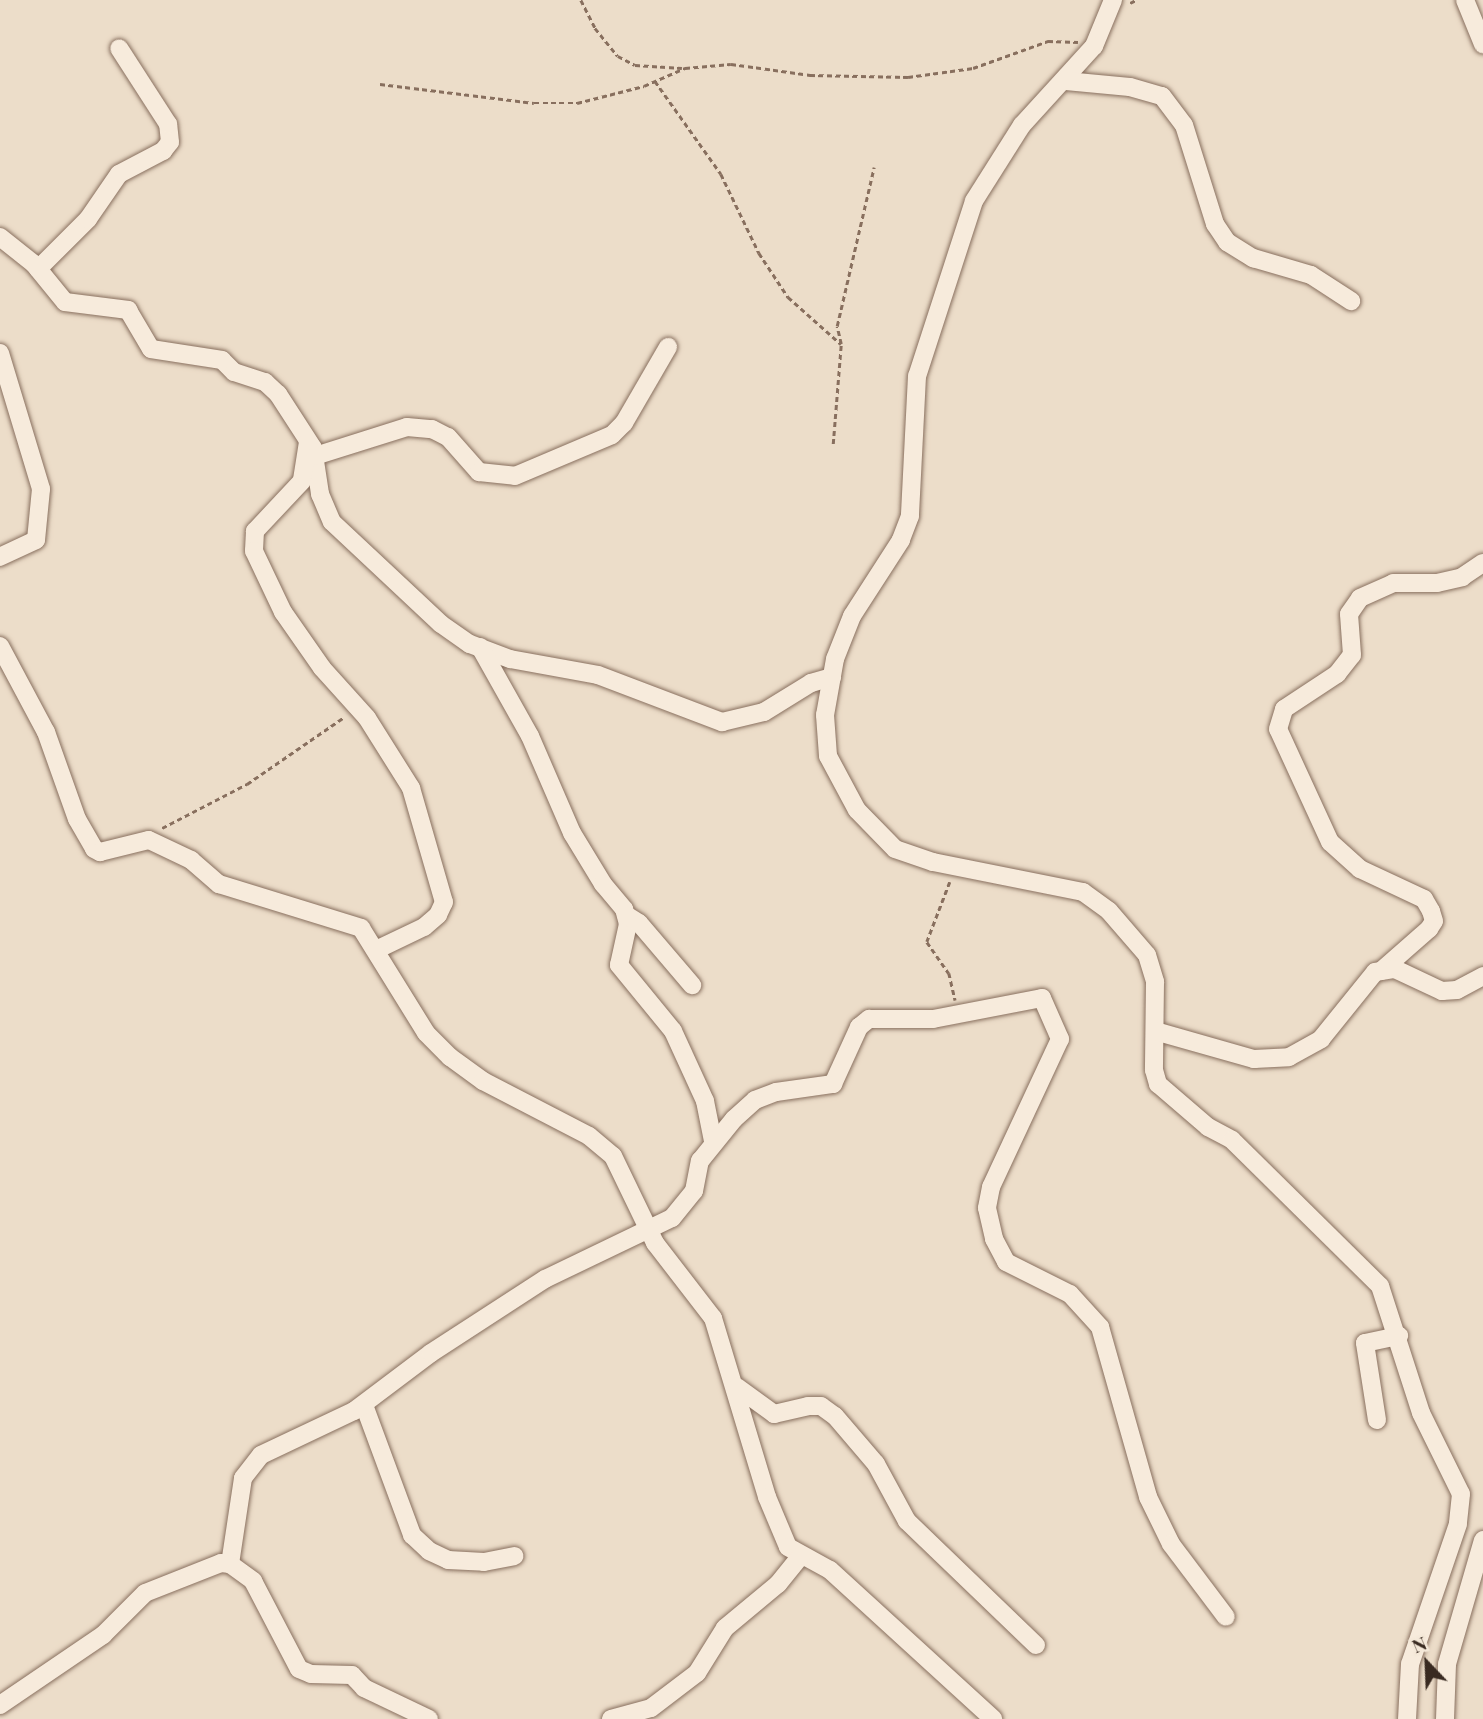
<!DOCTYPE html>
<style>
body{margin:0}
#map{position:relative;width:1483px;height:1719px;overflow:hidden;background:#ecddc9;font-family:"Playfair Display",serif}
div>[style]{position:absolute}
.path>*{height:2.5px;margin-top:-1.25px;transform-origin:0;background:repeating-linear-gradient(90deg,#886f5e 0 5px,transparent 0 8.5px)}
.roads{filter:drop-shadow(0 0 2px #886f5e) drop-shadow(0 0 2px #886f5e)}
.minor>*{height:18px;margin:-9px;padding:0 9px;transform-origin:9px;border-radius:9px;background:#f7ebdc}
span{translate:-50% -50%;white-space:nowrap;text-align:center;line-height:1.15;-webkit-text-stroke:5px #f4e8d8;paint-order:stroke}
.north{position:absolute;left:1392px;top:1628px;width:70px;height:70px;-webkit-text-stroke:5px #f4e8d8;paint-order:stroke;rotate:337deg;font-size:19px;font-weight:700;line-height:28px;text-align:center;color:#392a21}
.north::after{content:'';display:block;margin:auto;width:24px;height:32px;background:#392a21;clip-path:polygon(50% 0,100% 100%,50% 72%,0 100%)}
</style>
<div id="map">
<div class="path">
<i style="left:581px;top:0;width:31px;rotate:63deg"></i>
<i style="left:595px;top:28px;width:36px;rotate:51deg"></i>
<i style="left:618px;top:56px;width:19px;rotate:28deg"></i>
<i style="left:635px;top:65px;width:47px;rotate:3.7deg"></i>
<i style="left:1130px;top:3px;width:7px;rotate:-27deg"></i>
<i style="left:655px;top:81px;width:114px;rotate:54.6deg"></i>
<i style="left:721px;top:174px;width:88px;rotate:64.3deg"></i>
<i style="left:759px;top:253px;width:53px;rotate:56.6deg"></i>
<i style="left:788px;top:297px;width:71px;rotate:41.6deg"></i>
<i style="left:380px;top:84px;width:155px;rotate:7deg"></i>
<i style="left:534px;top:103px;width:43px"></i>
<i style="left:577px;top:103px;width:69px;rotate:-14.2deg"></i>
<i style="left:644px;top:86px;width:45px;rotate:-23.7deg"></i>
<i style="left:685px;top:68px;width:46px;rotate:-5deg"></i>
<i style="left:731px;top:64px;width:80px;rotate:7.9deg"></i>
<i style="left:810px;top:75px;width:98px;rotate:1.2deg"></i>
<i style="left:908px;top:77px;width:66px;rotate:-7.9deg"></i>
<i style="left:973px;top:68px;width:80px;rotate:-19.8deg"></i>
<i style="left:1048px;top:41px;width:30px;rotate:2deg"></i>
<i style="left:833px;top:444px;width:100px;rotate:-85.4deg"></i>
<i style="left:841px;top:344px;width:18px;rotate:-103deg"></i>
<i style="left:837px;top:326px;width:163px;rotate:-76.9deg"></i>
<i style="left:162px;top:828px;width:96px;rotate:-27.4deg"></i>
<i style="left:247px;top:784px;width:118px;rotate:-34.6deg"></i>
<i style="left:950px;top:882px;width:64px;rotate:111deg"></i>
<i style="left:927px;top:942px;width:38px;rotate:55deg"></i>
<i style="left:949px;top:973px;width:28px;rotate:77deg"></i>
</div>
<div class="roads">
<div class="minor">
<i style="left:1113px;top:0;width:50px;rotate:112.4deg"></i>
<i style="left:1094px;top:46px;width:107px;rotate:132.3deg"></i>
<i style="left:1022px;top:125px;width:90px;rotate:122.3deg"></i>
<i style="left:974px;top:201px;width:184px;rotate:108deg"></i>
<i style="left:917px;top:376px;width:140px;rotate:92.9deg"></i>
<i style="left:910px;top:516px;width:26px;rotate:111deg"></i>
<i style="left:901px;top:540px;width:90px;rotate:122.8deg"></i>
<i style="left:852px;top:616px;width:46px;rotate:111.6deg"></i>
<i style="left:835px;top:659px;width:57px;rotate:100.1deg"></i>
<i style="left:825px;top:715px;width:41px;rotate:85.8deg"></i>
<i style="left:828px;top:756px;width:61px;rotate:61.8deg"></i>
<i style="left:857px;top:810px;width:54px;rotate:45.7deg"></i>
<i style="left:895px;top:849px;width:40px;rotate:18.9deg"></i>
<i style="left:933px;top:862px;width:153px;rotate:11.3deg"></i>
<i style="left:1083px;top:892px;width:32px;rotate:36deg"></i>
<i style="left:1109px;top:911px;width:58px;rotate:49.2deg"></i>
<i style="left:1147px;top:955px;width:28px;rotate:73deg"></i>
<i style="left:1155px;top:982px;width:88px;rotate:90.7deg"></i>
<i style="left:1154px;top:1070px;width:15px;rotate:74deg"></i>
<i style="left:1158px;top:1084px;width:66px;rotate:40.7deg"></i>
<i style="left:1208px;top:1127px;width:27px;rotate:28deg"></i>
<i style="left:1232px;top:1140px;width:208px;rotate:44.6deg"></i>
<i style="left:1380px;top:1286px;width:133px;rotate:72.1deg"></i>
<i style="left:1421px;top:1413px;width:90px;rotate:63.7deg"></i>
<i style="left:1461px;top:1494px;width:30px;rotate:96deg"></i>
<i style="left:1458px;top:1524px;width:148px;rotate:108.9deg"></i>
<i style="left:1410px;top:1664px;width:55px;rotate:93.1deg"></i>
<i style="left:1465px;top:0;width:48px;rotate:67.8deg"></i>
<i style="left:1066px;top:81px;width:64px;rotate:5.4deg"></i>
<i style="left:1130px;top:87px;width:33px;rotate:16deg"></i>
<i style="left:1162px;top:96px;width:36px;rotate:53deg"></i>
<i style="left:1184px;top:125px;width:104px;rotate:72.6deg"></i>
<i style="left:1215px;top:224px;width:22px;rotate:56deg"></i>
<i style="left:1227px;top:242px;width:31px;rotate:32deg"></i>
<i style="left:1253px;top:258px;width:60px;rotate:16.3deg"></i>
<i style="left:1311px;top:275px;width:48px;rotate:33deg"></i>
<i style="left:0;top:237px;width:43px;rotate:38.5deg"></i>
<i style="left:34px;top:264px;width:49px;rotate:50.8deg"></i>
<i style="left:65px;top:302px;width:64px;rotate:7.2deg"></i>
<i style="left:128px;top:310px;width:45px;rotate:59.5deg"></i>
<i style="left:151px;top:349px;width:72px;rotate:8.8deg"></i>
<i style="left:222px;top:360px;width:17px;rotate:45deg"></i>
<i style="left:234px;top:372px;width:33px;rotate:18deg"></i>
<i style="left:265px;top:382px;width:18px;rotate:43deg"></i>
<i style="left:278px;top:394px;width:64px;rotate:57.1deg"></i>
<i style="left:313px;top:448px;width:47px;rotate:81.3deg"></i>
<i style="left:320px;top:494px;width:30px;rotate:67deg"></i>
<i style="left:332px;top:522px;width:149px;rotate:43.1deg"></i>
<i style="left:441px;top:624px;width:35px;rotate:35deg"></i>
<i style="left:470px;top:644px;width:43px;rotate:20.6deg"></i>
<i style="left:510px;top:659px;width:89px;rotate:10.3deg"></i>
<i style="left:598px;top:675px;width:133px;rotate:20.8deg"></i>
<i style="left:722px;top:722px;width:43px;rotate:-13.4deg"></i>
<i style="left:764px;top:712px;width:55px;rotate:-31.7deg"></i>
<i style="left:811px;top:683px;width:22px;rotate:-16deg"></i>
<i style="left:38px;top:269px;width:71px;rotate:-45deg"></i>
<i style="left:88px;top:219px;width:55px;rotate:-55.4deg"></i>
<i style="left:119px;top:174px;width:50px;rotate:-27.6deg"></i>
<i style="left:163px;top:151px;width:11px;rotate:-52deg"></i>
<i style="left:170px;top:142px;width:18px;rotate:-96deg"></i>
<i style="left:168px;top:124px;width:90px;rotate:-122.8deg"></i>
<i style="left:0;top:353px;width:142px;rotate:73.2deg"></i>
<i style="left:41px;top:489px;width:51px;rotate:95.6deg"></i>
<i style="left:36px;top:540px;width:40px;rotate:155deg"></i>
<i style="left:308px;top:442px;width:39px;rotate:99deg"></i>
<i style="left:302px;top:481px;width:69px;rotate:133.2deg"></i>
<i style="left:255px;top:531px;width:20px;rotate:93deg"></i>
<i style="left:254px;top:551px;width:68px;rotate:64.6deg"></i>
<i style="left:283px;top:612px;width:68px;rotate:55.1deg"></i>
<i style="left:322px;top:668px;width:67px;rotate:48deg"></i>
<i style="left:367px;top:718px;width:83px;rotate:57.8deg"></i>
<i style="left:411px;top:788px;width:119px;rotate:73.9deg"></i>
<i style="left:444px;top:902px;width:14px;rotate:115deg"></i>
<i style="left:438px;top:915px;width:18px;rotate:139deg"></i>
<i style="left:424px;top:927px;width:53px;rotate:154.4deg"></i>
<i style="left:315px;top:456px;width:96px;rotate:-17.5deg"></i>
<i style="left:407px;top:427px;width:25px;rotate:5deg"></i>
<i style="left:432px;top:429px;width:18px;rotate:27deg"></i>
<i style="left:448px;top:437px;width:47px;rotate:48.5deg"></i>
<i style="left:479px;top:472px;width:36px;rotate:6deg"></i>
<i style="left:515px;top:476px;width:105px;rotate:-22.9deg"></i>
<i style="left:612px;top:435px;width:17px;rotate:-45deg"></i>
<i style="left:624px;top:423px;width:88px;rotate:-59.9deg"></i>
<i style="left:0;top:646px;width:98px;rotate:61.9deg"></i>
<i style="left:46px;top:732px;width:92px;rotate:70.4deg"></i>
<i style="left:77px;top:819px;width:34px;rotate:60deg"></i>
<i style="left:94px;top:849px;width:7px;rotate:27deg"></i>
<i style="left:100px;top:852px;width:50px;rotate:-13.8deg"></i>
<i style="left:149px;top:840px;width:47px;rotate:25.5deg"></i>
<i style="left:191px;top:860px;width:37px;rotate:41deg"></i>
<i style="left:219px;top:884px;width:149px;rotate:17.2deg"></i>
<i style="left:361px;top:928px;width:123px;rotate:58.2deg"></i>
<i style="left:426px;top:1033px;width:34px;rotate:45deg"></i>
<i style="left:450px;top:1057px;width:41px;rotate:36deg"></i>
<i style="left:483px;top:1081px;width:119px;rotate:27.4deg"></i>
<i style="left:589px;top:1136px;width:31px;rotate:40deg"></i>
<i style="left:613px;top:1156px;width:97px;rotate:64.2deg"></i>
<i style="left:655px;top:1243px;width:95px;rotate:52.3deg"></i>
<i style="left:713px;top:1318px;width:187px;rotate:73.2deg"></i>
<i style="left:767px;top:1497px;width:54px;rotate:67.2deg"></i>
<i style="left:788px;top:1547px;width:48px;rotate:28.7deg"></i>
<i style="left:830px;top:1570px;width:221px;rotate:42.4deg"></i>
<i style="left:480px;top:647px;width:102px;rotate:60.7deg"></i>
<i style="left:530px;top:736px;width:106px;rotate:66.6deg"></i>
<i style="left:572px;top:833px;width:60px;rotate:58.7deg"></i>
<i style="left:603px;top:884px;width:33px;rotate:50deg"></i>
<i style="left:624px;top:909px;width:16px;rotate:75deg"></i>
<i style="left:628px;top:924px;width:42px;rotate:102.4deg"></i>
<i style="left:619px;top:965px;width:85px;rotate:50.7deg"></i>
<i style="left:673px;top:1031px;width:77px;rotate:65.4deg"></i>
<i style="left:705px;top:1101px;width:41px;rotate:78.7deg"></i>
<i style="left:626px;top:915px;width:15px;rotate:32deg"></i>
<i style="left:639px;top:923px;width:82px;rotate:49.5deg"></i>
<i style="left:1381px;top:971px;width:64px;rotate:-41.2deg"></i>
<i style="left:1429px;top:929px;width:9px;rotate:-58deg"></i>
<i style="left:1434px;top:921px;width:10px;rotate:-107deg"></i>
<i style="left:1431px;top:911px;width:14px;rotate:-120deg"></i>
<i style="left:1424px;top:899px;width:71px;rotate:-154.9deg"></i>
<i style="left:1360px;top:869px;width:40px;rotate:-138deg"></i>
<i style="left:1330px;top:842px;width:124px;rotate:-114.7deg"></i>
<i style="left:1278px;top:729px;width:21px;rotate:-73deg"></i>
<i style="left:1284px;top:709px;width:64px;rotate:-33.4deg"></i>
<i style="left:1337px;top:674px;width:24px;rotate:-52deg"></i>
<i style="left:1352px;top:655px;width:41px;rotate:-94.2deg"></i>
<i style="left:1349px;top:614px;width:19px;rotate:-55deg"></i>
<i style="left:1360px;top:598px;width:36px;rotate:-24deg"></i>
<i style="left:1393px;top:583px;width:44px"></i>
<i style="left:1437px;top:583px;width:26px;rotate:-13deg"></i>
<i style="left:1462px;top:577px;width:25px;rotate:-34deg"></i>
<i style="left:1155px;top:1031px;width:103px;rotate:15.8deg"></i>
<i style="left:1254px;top:1059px;width:35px;rotate:-3deg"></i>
<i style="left:1289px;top:1057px;width:37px;rotate:-29deg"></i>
<i style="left:1321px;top:1039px;width:86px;rotate:-51.1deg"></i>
<i style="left:1375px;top:972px;width:20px;rotate:-9deg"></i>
<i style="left:1395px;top:969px;width:52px;rotate:25.1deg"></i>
<i style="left:1442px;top:991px;width:15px;rotate:-4deg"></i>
<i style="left:1457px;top:990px;width:30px;rotate:-28deg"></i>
<i style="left:737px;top:1387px;width:46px;rotate:36.1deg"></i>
<i style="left:774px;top:1414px;width:35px;rotate:-13deg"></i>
<i style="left:808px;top:1406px;width:13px"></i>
<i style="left:821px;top:1406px;width:17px;rotate:36deg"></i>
<i style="left:835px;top:1416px;width:63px;rotate:49.5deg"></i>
<i style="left:876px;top:1464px;width:65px;rotate:61.5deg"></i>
<i style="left:907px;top:1521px;width:179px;rotate:43.9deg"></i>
<i style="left:364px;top:1405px;width:139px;rotate:69.7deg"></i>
<i style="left:412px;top:1535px;width:23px;rotate:43deg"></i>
<i style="left:429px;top:1551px;width:21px;rotate:25deg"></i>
<i style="left:448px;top:1560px;width:36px;rotate:3deg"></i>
<i style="left:484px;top:1562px;width:31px;rotate:-11deg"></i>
<i style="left:1377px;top:1420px;width:78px;rotate:-98.9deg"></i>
<i style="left:1365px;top:1343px;width:35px;rotate:-12deg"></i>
<i style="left:230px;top:1564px;width:87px;rotate:-81.4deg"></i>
<i style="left:243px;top:1478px;width:29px;rotate:-52deg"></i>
<i style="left:261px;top:1455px;width:103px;rotate:-25.3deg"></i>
<i style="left:354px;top:1411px;width:96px;rotate:-37deg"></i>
<i style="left:431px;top:1353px;width:136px;rotate:-33deg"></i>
<i style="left:545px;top:1279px;width:141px;rotate:-25.7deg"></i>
<i style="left:672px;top:1218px;width:35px;rotate:-51deg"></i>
<i style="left:694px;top:1191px;width:31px;rotate:-79deg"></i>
<i style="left:700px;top:1161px;width:54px;rotate:-51deg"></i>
<i style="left:734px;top:1119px;width:28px;rotate:-42deg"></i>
<i style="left:755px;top:1100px;width:22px;rotate:-21deg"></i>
<i style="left:776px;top:1092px;width:58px;rotate:-8deg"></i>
<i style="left:833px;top:1084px;width:63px;rotate:-65.5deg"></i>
<i style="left:859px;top:1027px;width:13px;rotate:-39deg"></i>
<i style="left:869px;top:1019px;width:64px"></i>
<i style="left:933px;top:1019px;width:111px;rotate:-10.9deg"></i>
<i style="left:1042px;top:998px;width:45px;rotate:66.3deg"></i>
<i style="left:1060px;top:1039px;width:163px;rotate:115deg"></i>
<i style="left:991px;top:1187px;width:21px;rotate:101deg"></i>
<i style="left:987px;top:1208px;width:32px;rotate:77deg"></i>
<i style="left:994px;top:1239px;width:26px;rotate:62deg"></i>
<i style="left:1006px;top:1262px;width:72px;rotate:26.6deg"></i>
<i style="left:1070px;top:1294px;width:45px;rotate:47.7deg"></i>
<i style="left:1100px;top:1327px;width:177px;rotate:74.2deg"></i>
<i style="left:1148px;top:1497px;width:52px;rotate:63.9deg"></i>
<i style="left:1171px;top:1544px;width:91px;rotate:53deg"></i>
<i style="left:0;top:1705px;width:125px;rotate:-34.2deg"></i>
<i style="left:103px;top:1635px;width:59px;rotate:-45deg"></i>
<i style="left:145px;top:1593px;width:82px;rotate:-21.5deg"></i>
<i style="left:221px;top:1563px;width:9px;rotate:6deg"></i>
<i style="left:230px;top:1564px;width:29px;rotate:36deg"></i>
<i style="left:253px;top:1581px;width:99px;rotate:62.4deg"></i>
<i style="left:299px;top:1669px;width:13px;rotate:23deg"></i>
<i style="left:311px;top:1674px;width:41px;rotate:1.4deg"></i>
<i style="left:352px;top:1675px;width:18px;rotate:47deg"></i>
<i style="left:364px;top:1688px;width:72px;rotate:25.5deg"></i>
<i style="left:611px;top:1719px;width:41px;rotate:-15.4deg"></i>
<i style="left:651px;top:1708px;width:58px;rotate:-37.3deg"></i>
<i style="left:697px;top:1673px;width:53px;rotate:-58.1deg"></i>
<i style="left:725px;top:1628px;width:69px;rotate:-39.7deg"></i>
<i style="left:778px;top:1584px;width:36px;rotate:-51deg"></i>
<i style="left:1445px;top:1719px;width:55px;rotate:-87.9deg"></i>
<i style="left:1447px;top:1664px;width:129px;rotate:-73.8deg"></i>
</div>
</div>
<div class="north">N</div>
</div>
